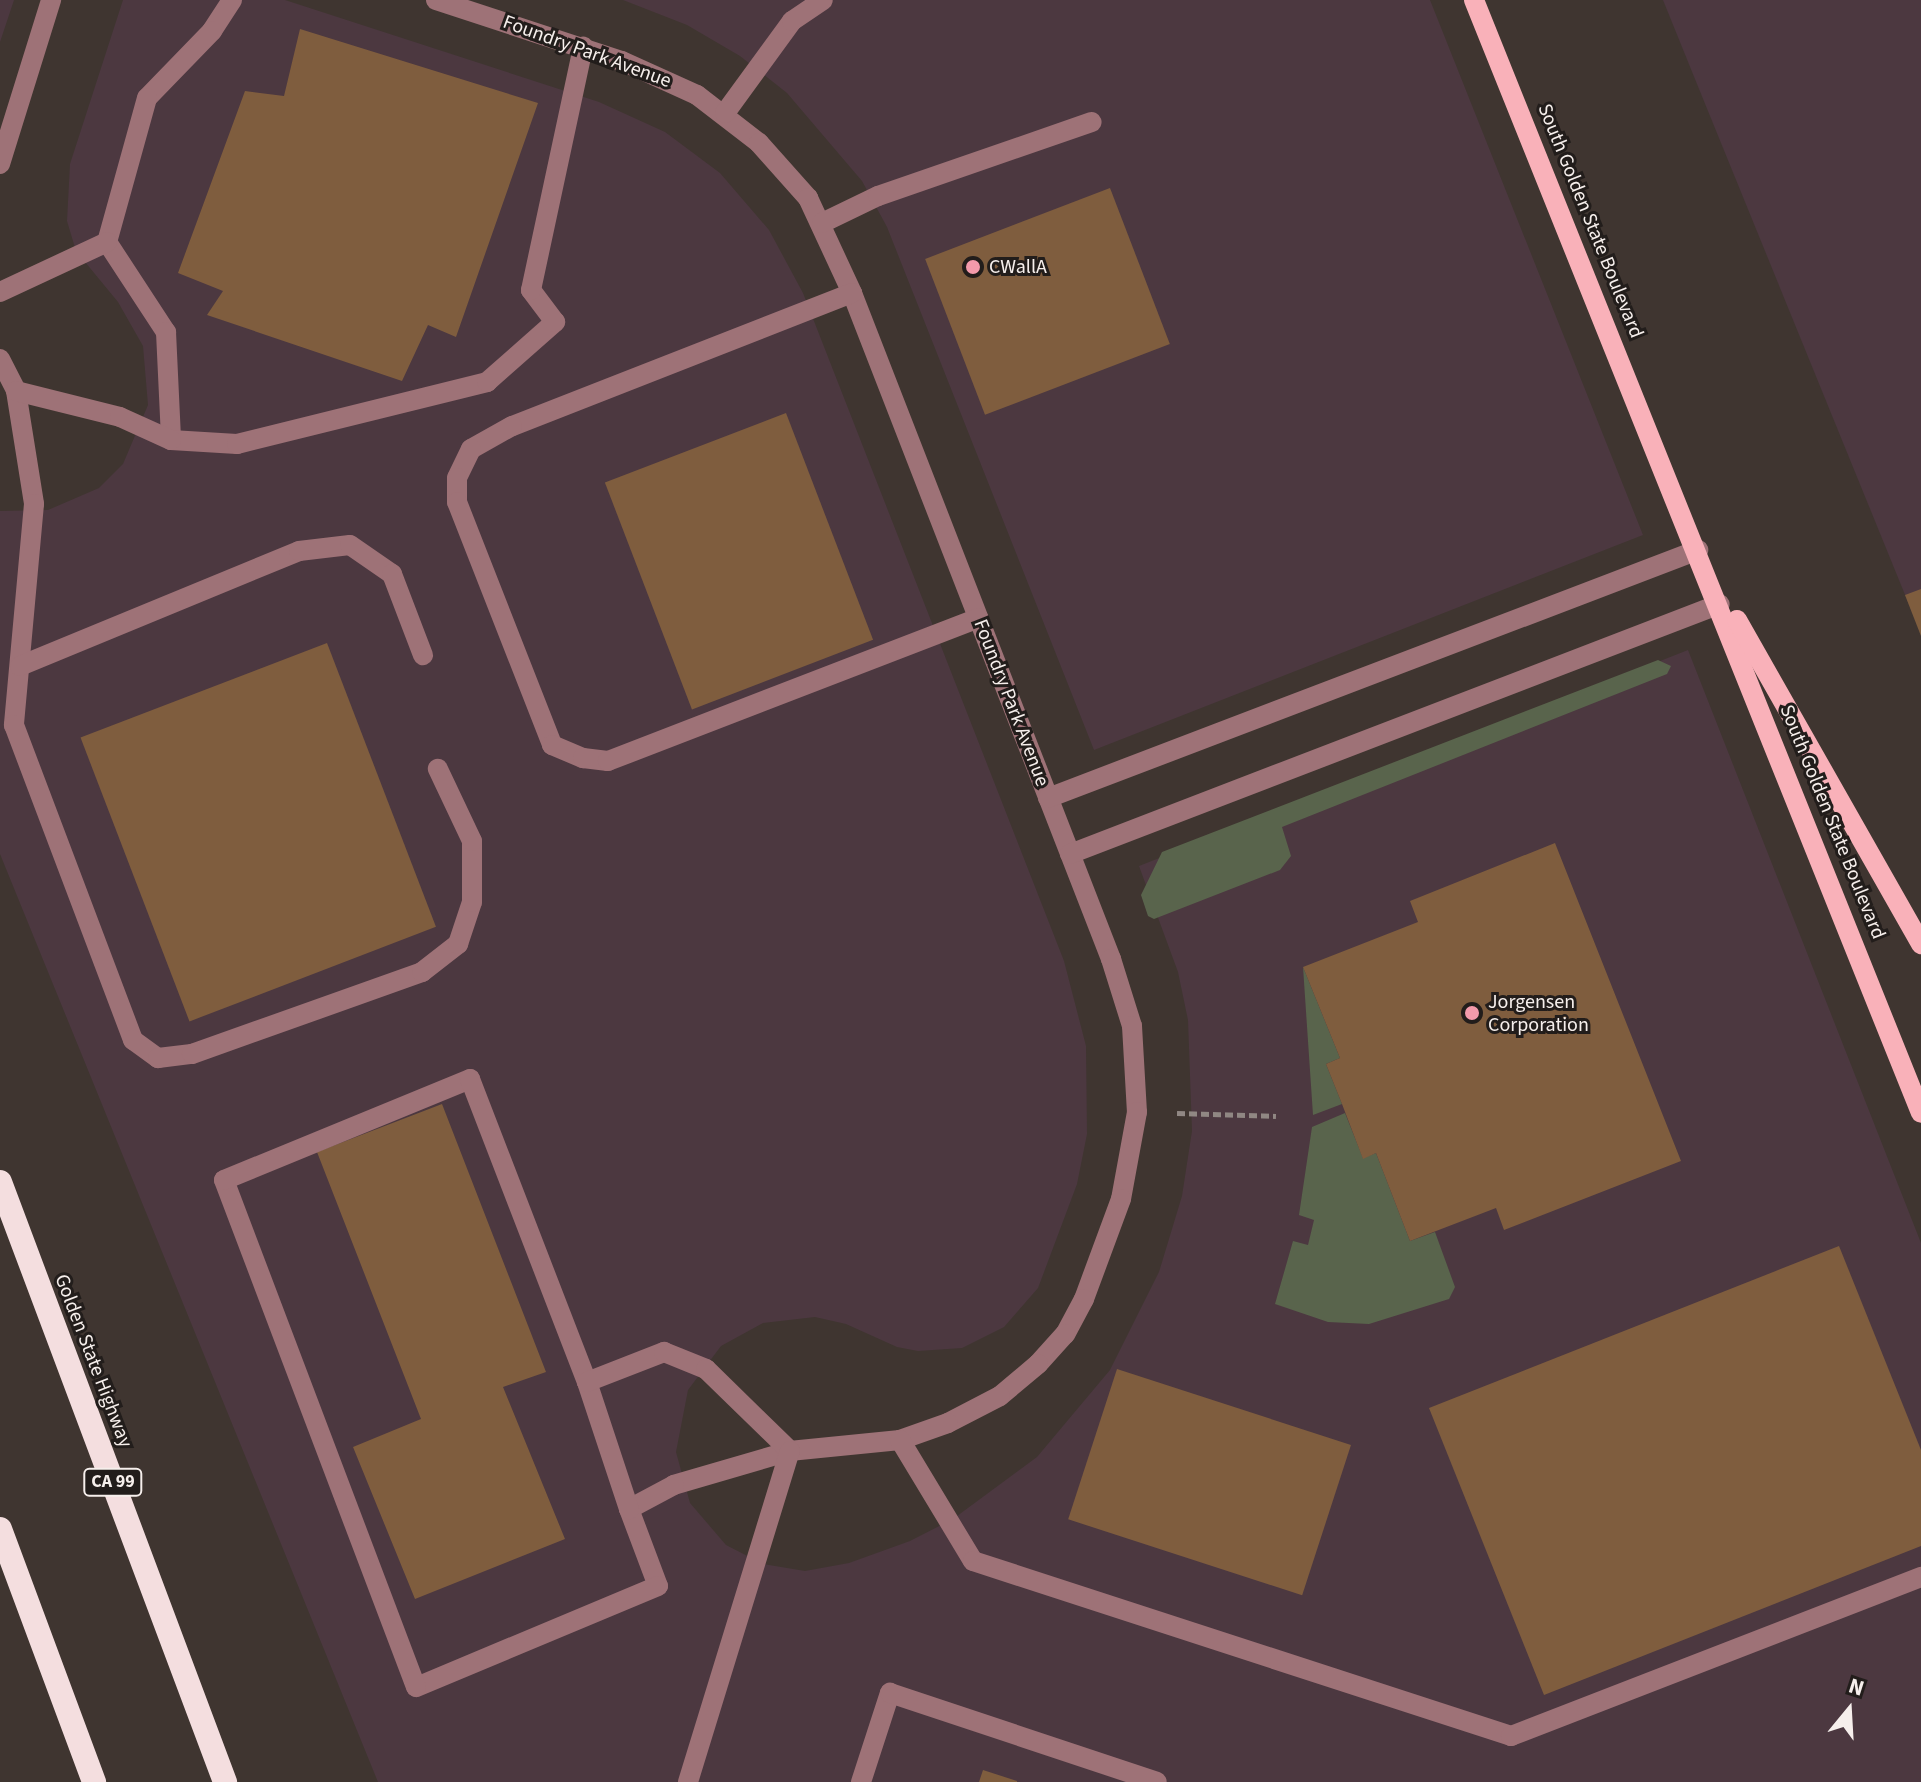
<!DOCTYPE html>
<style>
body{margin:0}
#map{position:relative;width:1921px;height:1782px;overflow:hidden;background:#3f3530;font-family:"Source Sans 3",sans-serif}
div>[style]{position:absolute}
.industrial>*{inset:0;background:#4c3840}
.green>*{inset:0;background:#59644c}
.building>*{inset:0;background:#7f5d3e;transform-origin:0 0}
.path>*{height:5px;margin-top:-2.5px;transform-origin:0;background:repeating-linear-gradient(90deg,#908783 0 8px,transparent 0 12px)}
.minor>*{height:20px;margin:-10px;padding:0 10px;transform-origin:10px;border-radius:10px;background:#9e7277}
.major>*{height:20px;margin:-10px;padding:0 10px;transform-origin:10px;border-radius:10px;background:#f9b1b9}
.highway>*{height:24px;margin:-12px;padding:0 12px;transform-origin:12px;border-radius:12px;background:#f4dedf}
.dots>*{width:22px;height:22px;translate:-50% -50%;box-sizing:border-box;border:4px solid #221d1b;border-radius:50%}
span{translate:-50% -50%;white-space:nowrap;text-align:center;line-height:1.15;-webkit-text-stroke:6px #221d1b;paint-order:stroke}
.shield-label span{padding:2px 6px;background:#221d1b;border:2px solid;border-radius:6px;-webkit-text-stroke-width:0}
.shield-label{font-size:18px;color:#f6efec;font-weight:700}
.street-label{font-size:20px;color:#f6efec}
.poi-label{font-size:20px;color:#f6efec}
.left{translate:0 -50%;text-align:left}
.north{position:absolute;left:1809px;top:1670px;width:80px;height:80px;-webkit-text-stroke:6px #221d1b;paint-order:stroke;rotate:18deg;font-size:22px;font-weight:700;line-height:32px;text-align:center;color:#f6efec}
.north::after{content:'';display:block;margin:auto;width:28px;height:36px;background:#f6efec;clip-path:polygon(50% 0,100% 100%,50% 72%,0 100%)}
</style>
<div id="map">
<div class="industrial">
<i style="clip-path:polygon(0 0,14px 0,0 42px)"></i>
<i style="clip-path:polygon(123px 0,285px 0,599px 102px,665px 132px,720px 173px,769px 230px,803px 293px,1064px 961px,1086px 1046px,1087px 1134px,1077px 1184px,1038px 1288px,1004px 1327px,962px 1348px,918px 1351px,897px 1347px,846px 1324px,815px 1317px,763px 1323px,721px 1346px,688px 1390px,676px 1452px,690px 1503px,726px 1545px,763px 1564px,805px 1571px,849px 1563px,910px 1541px,953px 1519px,1037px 1457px,1110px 1370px,1159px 1272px,1182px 1196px,1192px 1131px,1188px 1020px,1178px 972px,1139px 866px,1688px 650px,1921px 1243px,1921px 1782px,378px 1782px,0 854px,0 511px,48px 510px,99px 488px,123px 464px,148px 405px,143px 346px,118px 302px,76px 251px,67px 221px,70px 164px)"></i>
<i style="clip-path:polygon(623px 0,1430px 0,1643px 535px,1094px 750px,887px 227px,862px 181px,787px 93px,740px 56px,687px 25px)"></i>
<i style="clip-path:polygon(1663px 0,1921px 0,1921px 634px,1697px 84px)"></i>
</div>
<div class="green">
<i style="clip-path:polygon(1658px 660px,1671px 666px,1667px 674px,1282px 827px,1291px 856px,1280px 870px,1154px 919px,1148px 916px,1141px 895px,1162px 852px)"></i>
<i style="clip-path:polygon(1303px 967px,1340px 1058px,1326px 1064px,1342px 1104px,1313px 1115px)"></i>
<i style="clip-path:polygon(1345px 1113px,1363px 1158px,1376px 1153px,1410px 1241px,1435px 1232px,1455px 1287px,1449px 1299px,1369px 1324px,1328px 1322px,1275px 1304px,1293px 1241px,1308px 1245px,1314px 1220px,1299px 1215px,1312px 1127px)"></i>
</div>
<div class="building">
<i style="clip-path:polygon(300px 29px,538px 103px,456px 337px,428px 325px,402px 381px,207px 315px,223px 291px,178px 273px,245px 91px,284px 96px)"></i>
<i style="left:1110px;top:188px;width:167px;height:198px;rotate:69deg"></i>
<i style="left:786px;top:413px;width:243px;height:194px;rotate:69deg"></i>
<i style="clip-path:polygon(1921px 589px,1921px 636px,1905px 595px)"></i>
<i style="left:327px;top:643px;width:304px;height:264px;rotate:69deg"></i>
<i style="clip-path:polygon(1555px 843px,1681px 1161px,1504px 1230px,1496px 1208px,1410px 1241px,1376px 1153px,1363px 1159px,1342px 1104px,1326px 1064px,1340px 1058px,1303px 967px,1418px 922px,1410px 901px)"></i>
<i style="clip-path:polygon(442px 1104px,546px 1372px,503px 1387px,565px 1539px,415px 1599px,353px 1447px,421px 1419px,317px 1152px)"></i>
<i style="clip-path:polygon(1839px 1246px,1921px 1450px,1921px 1546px,1544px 1695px,1429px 1408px)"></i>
<i style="left:1117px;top:1369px;width:246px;height:158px;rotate:18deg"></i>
<i style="clip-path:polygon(983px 1770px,1017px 1781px,1017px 1782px,979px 1782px)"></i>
</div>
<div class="path">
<i style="left:1177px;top:1113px;width:99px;rotate:1.7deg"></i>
</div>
<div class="minor">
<i style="left:232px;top:0;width:37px;rotate:123deg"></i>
<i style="left:212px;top:31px;width:93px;rotate:134.1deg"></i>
<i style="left:147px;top:98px;width:149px;rotate:105.5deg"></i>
<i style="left:107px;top:242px;width:108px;rotate:56.8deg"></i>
<i style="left:166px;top:332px;width:108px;rotate:87.3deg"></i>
<i style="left:171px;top:440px;width:66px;rotate:3.5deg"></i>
<i style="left:237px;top:444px;width:258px;rotate:-13.9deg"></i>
<i style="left:487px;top:382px;width:91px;rotate:-41.4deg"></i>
<i style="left:555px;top:322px;width:40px;rotate:-127deg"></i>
<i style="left:531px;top:290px;width:249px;rotate:-77.9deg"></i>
<i style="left:436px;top:0;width:196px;rotate:18.2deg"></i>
<i style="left:622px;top:61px;width:82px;rotate:24.4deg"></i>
<i style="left:697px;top:95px;width:78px;rotate:37.7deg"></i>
<i style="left:759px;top:143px;width:74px;rotate:48.3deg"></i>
<i style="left:808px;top:198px;width:105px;rotate:65.1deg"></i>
<i style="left:852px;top:293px;width:715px;rotate:68.75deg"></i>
<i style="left:1111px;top:959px;width:70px;rotate:72.6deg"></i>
<i style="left:1132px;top:1026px;width:86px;rotate:86.7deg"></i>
<i style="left:1137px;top:1112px;width:88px;rotate:100.4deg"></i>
<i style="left:1121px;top:1199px;width:107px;rotate:110.3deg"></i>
<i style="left:1084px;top:1299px;width:40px;rotate:118deg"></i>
<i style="left:1065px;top:1334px;width:40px;rotate:132deg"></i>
<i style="left:1038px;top:1364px;width:50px;rotate:139.9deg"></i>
<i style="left:1000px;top:1396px;width:59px;rotate:152.6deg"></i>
<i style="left:948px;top:1423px;width:51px;rotate:160.5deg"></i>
<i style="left:900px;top:1440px;width:111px;rotate:174.3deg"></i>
<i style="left:790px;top:1451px;width:121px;rotate:163.7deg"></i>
<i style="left:674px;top:1485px;width:51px;rotate:151.9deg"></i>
<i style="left:629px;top:1509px;width:82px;rotate:69.4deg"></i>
<i style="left:658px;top:1586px;width:262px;rotate:157.3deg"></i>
<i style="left:416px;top:1687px;width:542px;rotate:-110.74deg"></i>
<i style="left:224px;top:1180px;width:266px;rotate:-22.3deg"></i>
<i style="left:470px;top:1079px;width:325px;rotate:68.9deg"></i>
<i style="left:587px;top:1382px;width:134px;rotate:71.7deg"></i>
<i style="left:725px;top:113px;width:114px;rotate:-53.9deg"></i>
<i style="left:792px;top:21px;width:37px;rotate:-34deg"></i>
<i style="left:0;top:164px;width:172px;rotate:-72.7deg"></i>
<i style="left:822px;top:223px;width:62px;rotate:-25.7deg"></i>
<i style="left:878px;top:196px;width:226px;rotate:-19.1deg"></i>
<i style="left:0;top:292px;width:118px;rotate:-25deg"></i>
<i style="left:852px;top:293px;width:365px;rotate:158.6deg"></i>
<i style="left:512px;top:426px;width:47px;rotate:150.7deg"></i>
<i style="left:471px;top:449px;width:32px;rotate:116deg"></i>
<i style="left:457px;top:478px;width:24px;rotate:90deg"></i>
<i style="left:457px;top:502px;width:261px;rotate:68.6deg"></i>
<i style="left:552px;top:745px;width:34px;rotate:23deg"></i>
<i style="left:583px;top:758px;width:25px;rotate:7deg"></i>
<i style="left:608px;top:761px;width:397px;rotate:-21.1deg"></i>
<i style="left:0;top:359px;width:36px;rotate:63deg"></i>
<i style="left:16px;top:391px;width:114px;rotate:80.9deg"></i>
<i style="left:34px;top:504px;width:222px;rotate:95.2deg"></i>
<i style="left:14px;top:725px;width:337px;rotate:69.3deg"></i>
<i style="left:133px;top:1040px;width:31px;rotate:36deg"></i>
<i style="left:158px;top:1058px;width:34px;rotate:-7deg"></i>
<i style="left:192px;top:1054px;width:244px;rotate:-19.6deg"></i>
<i style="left:422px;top:972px;width:46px;rotate:-37.9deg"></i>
<i style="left:458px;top:944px;width:44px;rotate:-71.6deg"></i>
<i style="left:472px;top:902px;width:61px;rotate:-90deg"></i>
<i style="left:472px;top:841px;width:80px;rotate:-115.3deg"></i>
<i style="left:16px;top:391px;width:107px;rotate:14deg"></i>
<i style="left:120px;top:417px;width:56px;rotate:24.3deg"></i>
<i style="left:20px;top:666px;width:302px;rotate:-22.4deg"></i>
<i style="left:299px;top:551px;width:51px;rotate:-6.7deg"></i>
<i style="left:350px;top:545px;width:51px;rotate:34.6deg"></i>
<i style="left:392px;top:574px;width:87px;rotate:69.1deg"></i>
<i style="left:1048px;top:798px;width:696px;rotate:-20.88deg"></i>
<i style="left:1070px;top:854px;width:696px;rotate:-21.04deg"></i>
<i style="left:587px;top:1382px;width:83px;rotate:-21.3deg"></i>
<i style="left:664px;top:1352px;width:45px;rotate:22deg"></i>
<i style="left:706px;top:1369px;width:117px;rotate:44.3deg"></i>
<i style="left:900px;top:1440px;width:141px;rotate:58.9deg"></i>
<i style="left:973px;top:1561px;width:566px;rotate:18.02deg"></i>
<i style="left:1511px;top:1736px;width:440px;rotate:-21.2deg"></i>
<i style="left:688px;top:1782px;width:346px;rotate:-72.9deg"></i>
<i style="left:861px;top:1782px;width:94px;rotate:-72deg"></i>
<i style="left:890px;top:1693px;width:281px;rotate:18.4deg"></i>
</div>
<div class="major">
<i style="left:1474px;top:0;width:1199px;rotate:68.12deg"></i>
<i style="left:1737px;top:620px;width:373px;rotate:60.4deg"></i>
</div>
<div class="highway">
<i style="left:0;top:1182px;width:641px;rotate:69.44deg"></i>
<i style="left:0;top:1529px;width:270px;rotate:69.6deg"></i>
</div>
<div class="dots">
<i style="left:973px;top:267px;background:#f39aab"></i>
<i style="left:1472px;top:1013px;background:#f39aab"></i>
</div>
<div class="shield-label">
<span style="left:113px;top:1482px">CA 99</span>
</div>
<div class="street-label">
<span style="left:587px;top:52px;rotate:20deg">Foundry Park Avenue</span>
<span style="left:1590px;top:221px;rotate:68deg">South Golden State Boulevard</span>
<span style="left:1011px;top:703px;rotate:69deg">Foundry Park Avenue</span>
<span style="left:1832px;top:822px;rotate:68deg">South Golden State Boulevard</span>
<span style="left:93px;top:1361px;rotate:69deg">Golden State Highway</span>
</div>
<div class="poi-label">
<span class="left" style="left:989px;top:267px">CWallA</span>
<span class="left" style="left:1488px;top:1014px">Jorgensen<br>Corporation</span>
</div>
<div class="north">N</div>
</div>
